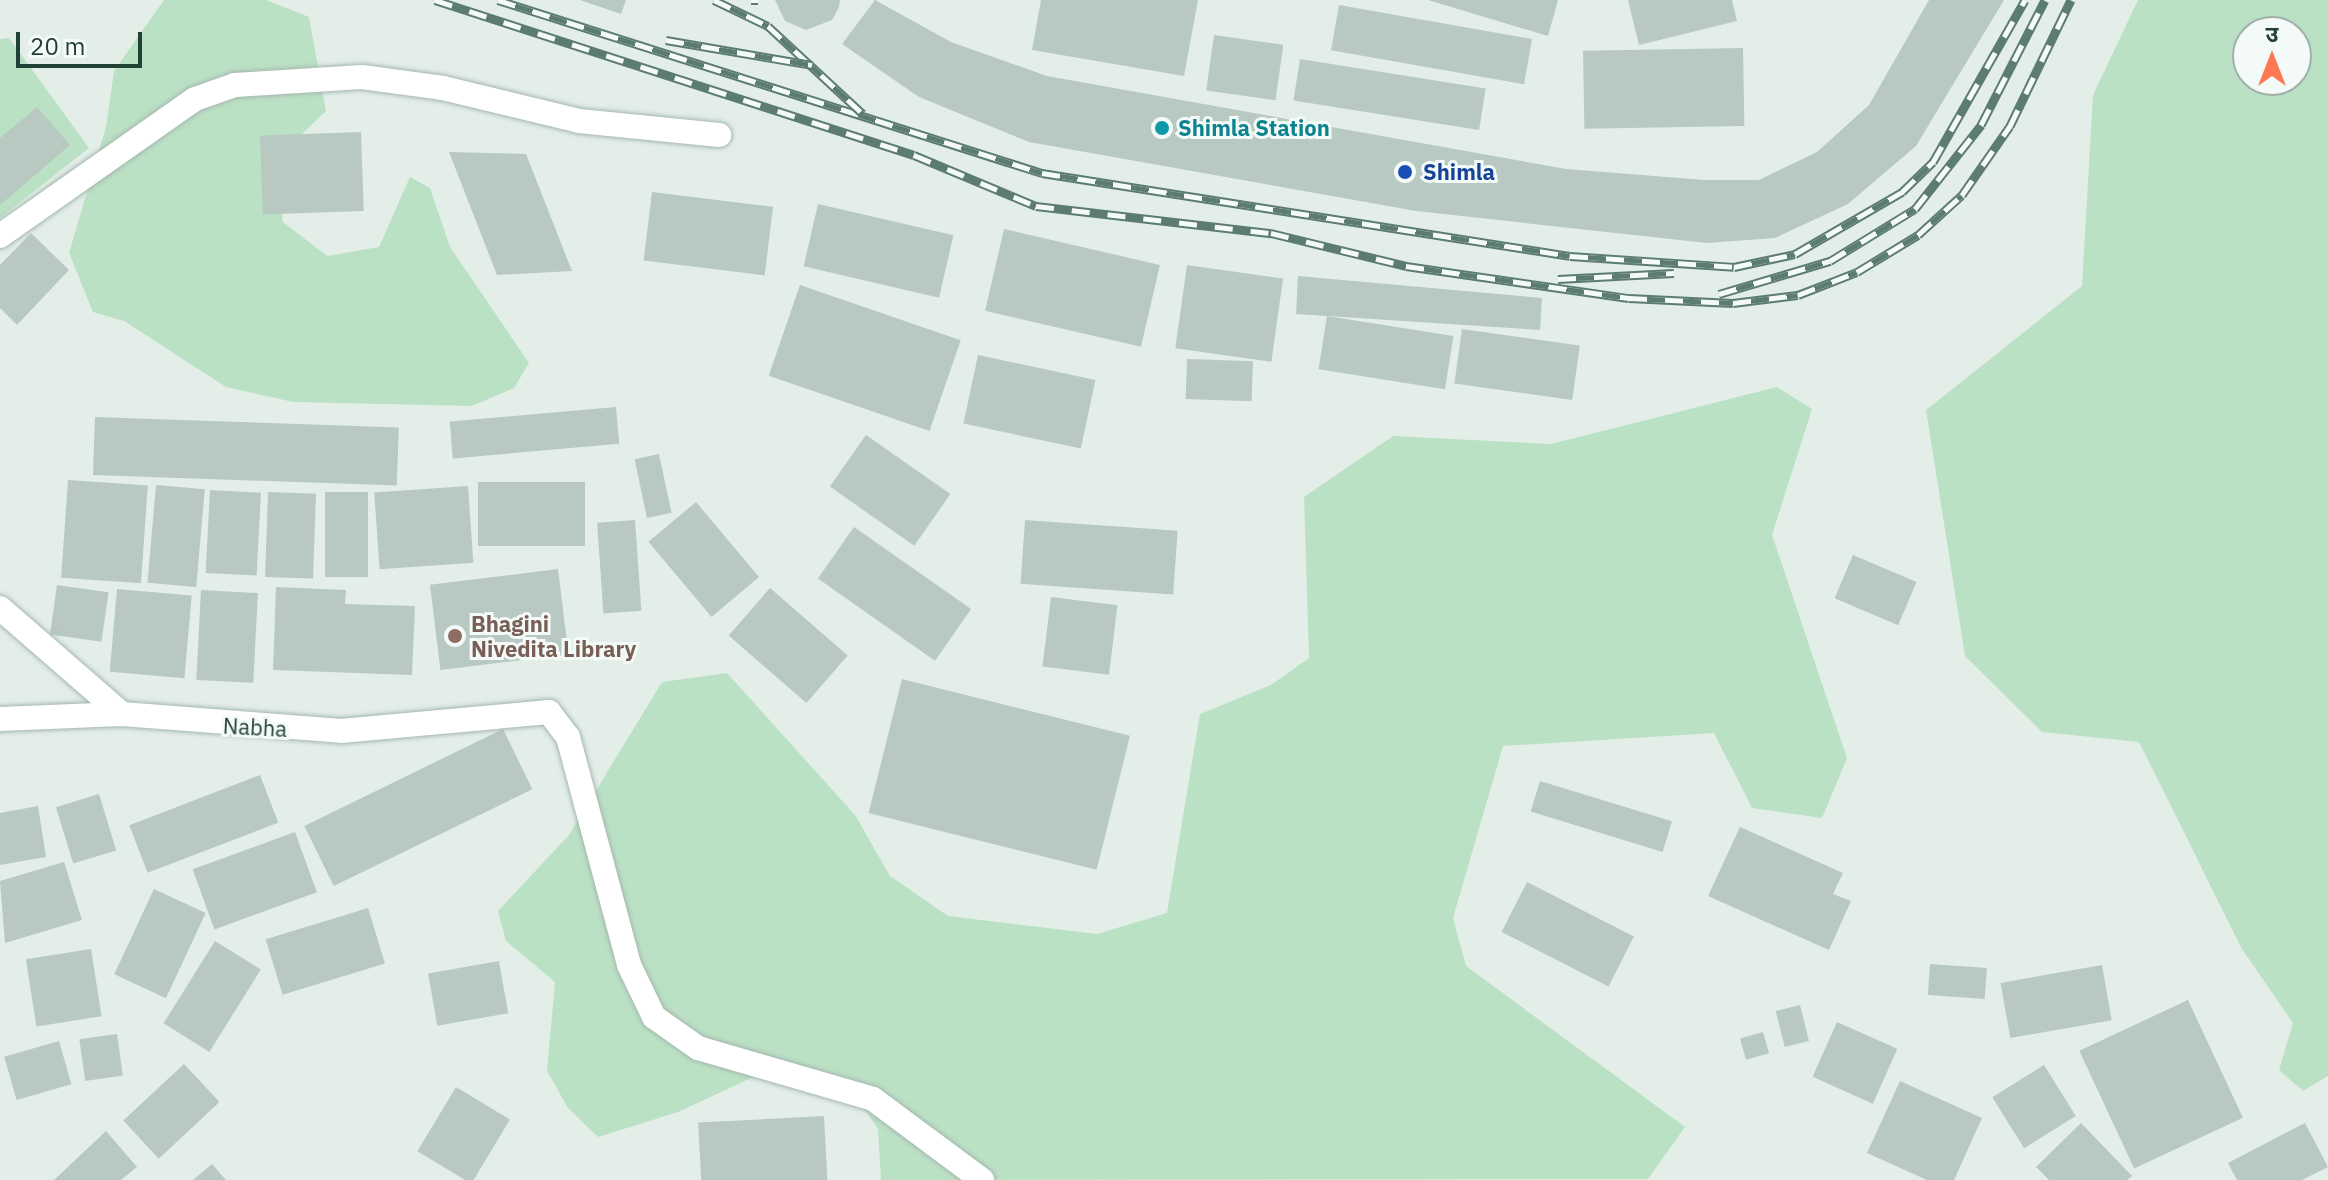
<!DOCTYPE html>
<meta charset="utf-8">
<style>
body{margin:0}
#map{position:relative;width:2328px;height:1180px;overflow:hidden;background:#e3eee9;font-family:"IBM Plex Sans","Noto Sans Devanagari",sans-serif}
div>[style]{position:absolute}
.green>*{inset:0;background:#bbe1c4}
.building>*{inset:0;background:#b8c9c2;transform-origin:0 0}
.roads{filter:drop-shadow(0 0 2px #a5b7b0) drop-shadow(0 0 2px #a5b7b0)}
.minor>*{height:24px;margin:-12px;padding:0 12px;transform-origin:12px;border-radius:12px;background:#fff}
.rail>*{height:9px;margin-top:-4.5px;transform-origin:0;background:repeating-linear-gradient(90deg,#f4faf7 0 18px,#5c7c73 0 36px);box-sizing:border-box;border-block:2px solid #5c7c73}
.dots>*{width:22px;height:22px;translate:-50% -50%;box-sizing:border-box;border:4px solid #f4faf7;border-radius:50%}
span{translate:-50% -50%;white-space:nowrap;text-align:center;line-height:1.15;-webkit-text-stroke:6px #f4faf7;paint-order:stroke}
.culture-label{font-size:22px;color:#0d838f;font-weight:700}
.left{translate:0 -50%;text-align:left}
.transit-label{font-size:22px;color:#164399;font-weight:700}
.education-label{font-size:22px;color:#785e54;font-weight:700}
.street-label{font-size:22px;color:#214137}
.north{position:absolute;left:2232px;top:16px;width:80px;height:80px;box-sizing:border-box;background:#f4faf7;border:2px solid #a0b0aa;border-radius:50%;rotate:0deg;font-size:22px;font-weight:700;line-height:32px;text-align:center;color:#214137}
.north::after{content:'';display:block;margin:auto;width:28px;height:36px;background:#fc7754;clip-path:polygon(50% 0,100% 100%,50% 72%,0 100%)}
.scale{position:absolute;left:16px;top:32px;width:126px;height:36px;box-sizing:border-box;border:4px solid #214137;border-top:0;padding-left:10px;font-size:24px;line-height:28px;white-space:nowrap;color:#214137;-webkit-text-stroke:6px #f4faf7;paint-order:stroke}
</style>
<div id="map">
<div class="green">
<i style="clip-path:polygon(164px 0,266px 0,309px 17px,326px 111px,274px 161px,283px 222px,327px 256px,379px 247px,410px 177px,430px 188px,450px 247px,529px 363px,514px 388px,472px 406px,293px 402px,226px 387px,124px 321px,93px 312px,69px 253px,106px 127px,114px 71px)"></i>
<i style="clip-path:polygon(evenodd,2138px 0,2328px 0,2328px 1076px,2303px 1091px,2279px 1070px,2293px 1023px,2242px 949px,2139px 742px,2042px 732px,1965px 656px,1926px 410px,2082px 286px,2093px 95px,2138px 0,2248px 32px,2296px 32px,2296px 80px,2248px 80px,2248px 32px)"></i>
<i style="clip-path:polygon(9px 38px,89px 148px,0 218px,0 39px)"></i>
<i style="clip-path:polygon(1777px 387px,1812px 409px,1772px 535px,1847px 758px,1822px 818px,1752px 808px,1714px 733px,1503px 746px,1453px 918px,1466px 966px,1685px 1127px,1648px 1179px,881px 1180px,878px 1129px,846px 1082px,779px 1065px,678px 1112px,598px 1137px,568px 1108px,547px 1071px,555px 982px,506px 941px,498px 911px,569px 835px,662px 682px,727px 673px,855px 815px,890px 876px,948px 916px,1097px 934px,1167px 913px,1200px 714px,1271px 685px,1309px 658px,1304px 497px,1393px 436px,1551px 444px)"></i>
</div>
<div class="building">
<i style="clip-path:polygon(580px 0,626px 0,621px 14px)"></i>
<i style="clip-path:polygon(775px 0,840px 0,839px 7px,832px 20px,806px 30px,785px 21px)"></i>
<i style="clip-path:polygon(875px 0,951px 42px,1047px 76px,1566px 169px,1705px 180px,1759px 180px,1817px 152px,1869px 105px,1929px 0,2004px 0,1916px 146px,1848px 204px,1775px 238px,1707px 243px,1416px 211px,1029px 142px,919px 97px,842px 44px)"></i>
<i style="clip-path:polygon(1041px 0,1198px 0,1184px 76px,1032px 50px)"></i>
<i style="clip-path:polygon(1428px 0,1558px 0,1548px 36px)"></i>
<i style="clip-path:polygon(1628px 0,1732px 0,1737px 21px,1639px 45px)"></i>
<i style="left:1339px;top:5px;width:196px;height:46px;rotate:10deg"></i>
<i style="left:1214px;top:35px;width:70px;height:56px;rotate:8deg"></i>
<i style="left:1743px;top:48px;width:78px;height:160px;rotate:89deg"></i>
<i style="left:1300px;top:59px;width:188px;height:42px;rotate:9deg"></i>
<i style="clip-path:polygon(37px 107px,70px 145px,0 205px,0 138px)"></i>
<i style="left:361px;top:132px;width:79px;height:101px;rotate:88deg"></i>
<i style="clip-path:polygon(449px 152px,526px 154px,572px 271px,497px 275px)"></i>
<i style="left:652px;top:192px;width:122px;height:69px;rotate:7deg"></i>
<i style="left:818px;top:204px;width:139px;height:64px;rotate:13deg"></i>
<i style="left:1004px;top:229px;width:160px;height:84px;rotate:13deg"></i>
<i style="clip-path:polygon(31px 233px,69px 270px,17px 325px,0 308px,0 265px)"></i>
<i style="left:1187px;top:265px;width:97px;height:84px;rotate:8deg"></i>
<i style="clip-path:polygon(1298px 276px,1542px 298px,1540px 330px,1296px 314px)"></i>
<i style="left:800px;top:285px;width:170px;height:96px;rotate:19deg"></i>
<i style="left:1327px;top:316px;width:128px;height:54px;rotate:9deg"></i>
<i style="left:1462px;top:329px;width:119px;height:55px;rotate:8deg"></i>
<i style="left:978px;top:355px;width:120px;height:70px;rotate:12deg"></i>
<i style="left:1187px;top:359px;width:66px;height:40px;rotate:2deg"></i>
<i style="left:616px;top:407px;width:37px;height:167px;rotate:85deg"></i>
<i style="left:95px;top:417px;width:304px;height:58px;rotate:2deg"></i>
<i style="left:866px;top:435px;width:103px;height:63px;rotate:35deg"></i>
<i style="left:659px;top:454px;width:60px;height:25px;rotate:78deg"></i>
<i style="left:68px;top:480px;width:80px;height:98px;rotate:4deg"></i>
<i style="left:478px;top:482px;width:107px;height:64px"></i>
<i style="left:156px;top:485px;width:49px;height:98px;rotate:5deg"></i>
<i style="left:468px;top:486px;width:77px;height:94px;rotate:86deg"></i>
<i style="left:210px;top:490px;width:51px;height:83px;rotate:3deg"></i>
<i style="left:268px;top:492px;width:48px;height:85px;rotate:2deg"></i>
<i style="left:325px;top:492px;width:43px;height:85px"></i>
<i style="left:696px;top:502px;width:98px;height:62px;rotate:50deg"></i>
<i style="left:635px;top:520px;width:91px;height:38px;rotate:86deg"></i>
<i style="left:1025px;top:520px;width:153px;height:64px;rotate:4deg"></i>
<i style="left:854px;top:527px;width:143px;height:63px;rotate:35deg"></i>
<i style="left:1853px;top:555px;width:69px;height:47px;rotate:23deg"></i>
<i style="left:558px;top:569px;width:86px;height:129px;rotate:83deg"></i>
<i style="left:57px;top:585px;width:52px;height:50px;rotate:8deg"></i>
<i style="clip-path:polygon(276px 587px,346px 590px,345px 604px,415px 606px,412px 675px,273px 670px)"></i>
<i style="left:770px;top:588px;width:103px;height:63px;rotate:41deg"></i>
<i style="left:117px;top:589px;width:75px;height:83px;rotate:5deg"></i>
<i style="left:201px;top:590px;width:57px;height:90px;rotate:3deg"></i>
<i style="left:1051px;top:597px;width:67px;height:70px;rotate:7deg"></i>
<i style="left:902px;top:679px;width:235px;height:138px;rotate:14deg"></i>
<i style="left:503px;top:729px;width:67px;height:221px;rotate:64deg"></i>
<i style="left:260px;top:775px;width:51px;height:140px;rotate:69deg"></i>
<i style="left:1540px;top:781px;width:138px;height:32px;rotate:17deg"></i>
<i style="left:99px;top:794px;width:59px;height:45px;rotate:73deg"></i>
<i style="clip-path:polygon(38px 806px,46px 857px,0 865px,0 813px)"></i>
<i style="clip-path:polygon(1740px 827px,1843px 873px,1833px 894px,1851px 901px,1829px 950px,1708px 896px)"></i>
<i style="left:295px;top:832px;width:64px;height:109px;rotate:70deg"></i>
<i style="clip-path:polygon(64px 862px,82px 920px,5px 943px,0 881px)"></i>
<i style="left:1527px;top:882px;width:120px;height:56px;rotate:27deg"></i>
<i style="left:154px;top:889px;width:57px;height:94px;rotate:25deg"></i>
<i style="left:368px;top:908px;width:58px;height:107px;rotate:73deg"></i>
<i style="left:215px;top:941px;width:54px;height:97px;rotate:32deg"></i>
<i style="left:91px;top:949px;width:68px;height:66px;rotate:81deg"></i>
<i style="left:499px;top:961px;width:53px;height:72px;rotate:80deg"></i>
<i style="left:1930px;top:964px;width:57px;height:31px;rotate:4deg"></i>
<i style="left:2102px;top:965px;width:56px;height:103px;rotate:80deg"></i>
<i style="left:2188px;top:1000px;width:130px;height:120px;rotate:65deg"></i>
<i style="left:1800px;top:1005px;width:37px;height:25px;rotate:76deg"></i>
<i style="left:1837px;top:1022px;width:66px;height:60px;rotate:24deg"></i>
<i style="left:1763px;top:1032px;width:22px;height:24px;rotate:74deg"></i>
<i style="left:117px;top:1034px;width:42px;height:38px;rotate:82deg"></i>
<i style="left:59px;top:1041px;width:45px;height:57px;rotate:74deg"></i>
<i style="left:184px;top:1064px;width:52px;height:83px;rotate:47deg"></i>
<i style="left:2044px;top:1065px;width:60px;height:61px;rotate:58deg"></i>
<i style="clip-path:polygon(1900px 1081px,1982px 1118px,1954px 1180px,1927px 1180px,1867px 1153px)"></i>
<i style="left:456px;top:1087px;width:63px;height:75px;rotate:31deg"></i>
<i style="left:824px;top:1116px;width:64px;height:126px;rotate:87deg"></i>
<i style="clip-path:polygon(2081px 1123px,2132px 1176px,2127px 1180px,2049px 1180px,2036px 1167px)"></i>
<i style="clip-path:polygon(2305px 1123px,2328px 1167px,2302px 1180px,2237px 1180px,2228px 1163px)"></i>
<i style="clip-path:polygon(106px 1131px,137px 1167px,121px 1180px,54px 1180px)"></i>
<i style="clip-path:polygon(212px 1164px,226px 1180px,193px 1180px)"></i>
</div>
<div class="roads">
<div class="minor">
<i style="left:0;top:236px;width:238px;rotate:-35.1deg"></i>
<i style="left:195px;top:99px;width:42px;rotate:-19.3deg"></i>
<i style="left:235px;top:85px;width:127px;rotate:-3.6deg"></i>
<i style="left:362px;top:77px;width:82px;rotate:7.7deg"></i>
<i style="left:443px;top:88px;width:140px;rotate:13.6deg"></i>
<i style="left:579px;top:121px;width:141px;rotate:5.7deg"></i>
<i style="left:0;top:608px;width:162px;rotate:41deg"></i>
<i style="left:122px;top:714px;width:220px;rotate:4.4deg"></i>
<i style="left:341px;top:731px;width:209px;rotate:-5.2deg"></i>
<i style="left:549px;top:712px;width:31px;rotate:53deg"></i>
<i style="left:568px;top:737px;width:236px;rotate:75deg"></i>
<i style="left:629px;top:965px;width:58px;rotate:64.3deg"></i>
<i style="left:654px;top:1017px;width:54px;rotate:35.2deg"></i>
<i style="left:698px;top:1048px;width:182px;rotate:16.2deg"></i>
<i style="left:873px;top:1099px;width:136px;rotate:36.6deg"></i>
<i style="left:0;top:719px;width:122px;rotate:-2.3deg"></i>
</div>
</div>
<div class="rail">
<i style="left:435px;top:0;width:503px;rotate:17.93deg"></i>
<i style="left:914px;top:155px;width:132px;rotate:22.7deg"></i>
<i style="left:1036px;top:206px;width:237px;rotate:6.6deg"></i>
<i style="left:1271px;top:233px;width:139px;rotate:13.7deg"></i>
<i style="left:1406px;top:266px;width:225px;rotate:8.2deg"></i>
<i style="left:1629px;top:298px;width:104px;rotate:2.8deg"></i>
<i style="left:1733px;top:303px;width:65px;rotate:-7deg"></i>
<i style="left:1798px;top:295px;width:63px;rotate:-21.3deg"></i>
<i style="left:1857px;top:272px;width:71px;rotate:-31.2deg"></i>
<i style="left:1918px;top:235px;width:59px;rotate:-42.3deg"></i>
<i style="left:1962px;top:195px;width:84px;rotate:-55.2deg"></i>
<i style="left:2010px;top:126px;width:140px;rotate:-64.2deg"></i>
<i style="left:498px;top:0;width:571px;rotate:17.64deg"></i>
<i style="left:1042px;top:173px;width:534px;rotate:8.93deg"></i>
<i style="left:1570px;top:256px;width:164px;rotate:3.8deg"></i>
<i style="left:1734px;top:267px;width:62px;rotate:-12deg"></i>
<i style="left:1795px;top:254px;width:124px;rotate:-30.1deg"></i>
<i style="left:1902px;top:192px;width:43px;rotate:-44.1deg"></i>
<i style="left:1933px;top:162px;width:186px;rotate:-60.4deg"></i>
<i style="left:714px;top:0;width:60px;rotate:25.7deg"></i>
<i style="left:768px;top:26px;width:129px;rotate:42.8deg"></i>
<i style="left:751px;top:0;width:7px"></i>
<i style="left:666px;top:40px;width:148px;rotate:9.7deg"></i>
<i style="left:1558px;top:279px;width:116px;rotate:-3deg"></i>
<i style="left:1719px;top:294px;width:116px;rotate:-16.6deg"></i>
<i style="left:1830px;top:261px;width:100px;rotate:-31.5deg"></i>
<i style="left:1915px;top:209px;width:107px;rotate:-51.8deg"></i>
<i style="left:1981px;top:125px;width:140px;rotate:-62.9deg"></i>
</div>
<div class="dots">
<i style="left:1162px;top:128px;background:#0f9aa8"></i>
<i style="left:1405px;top:172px;background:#1a4fb4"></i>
<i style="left:455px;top:636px;background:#8d6e63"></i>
</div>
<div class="culture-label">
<span class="left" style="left:1178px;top:128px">Shimla Station</span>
</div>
<div class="transit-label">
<span class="left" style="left:1423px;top:172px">Shimla</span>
</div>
<div class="education-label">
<span class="left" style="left:471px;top:636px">Bhagini<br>Nivedita Library</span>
</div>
<div class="street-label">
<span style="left:255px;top:727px;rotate:3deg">Nabha</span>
</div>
<div class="north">उ</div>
<div class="scale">20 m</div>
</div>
